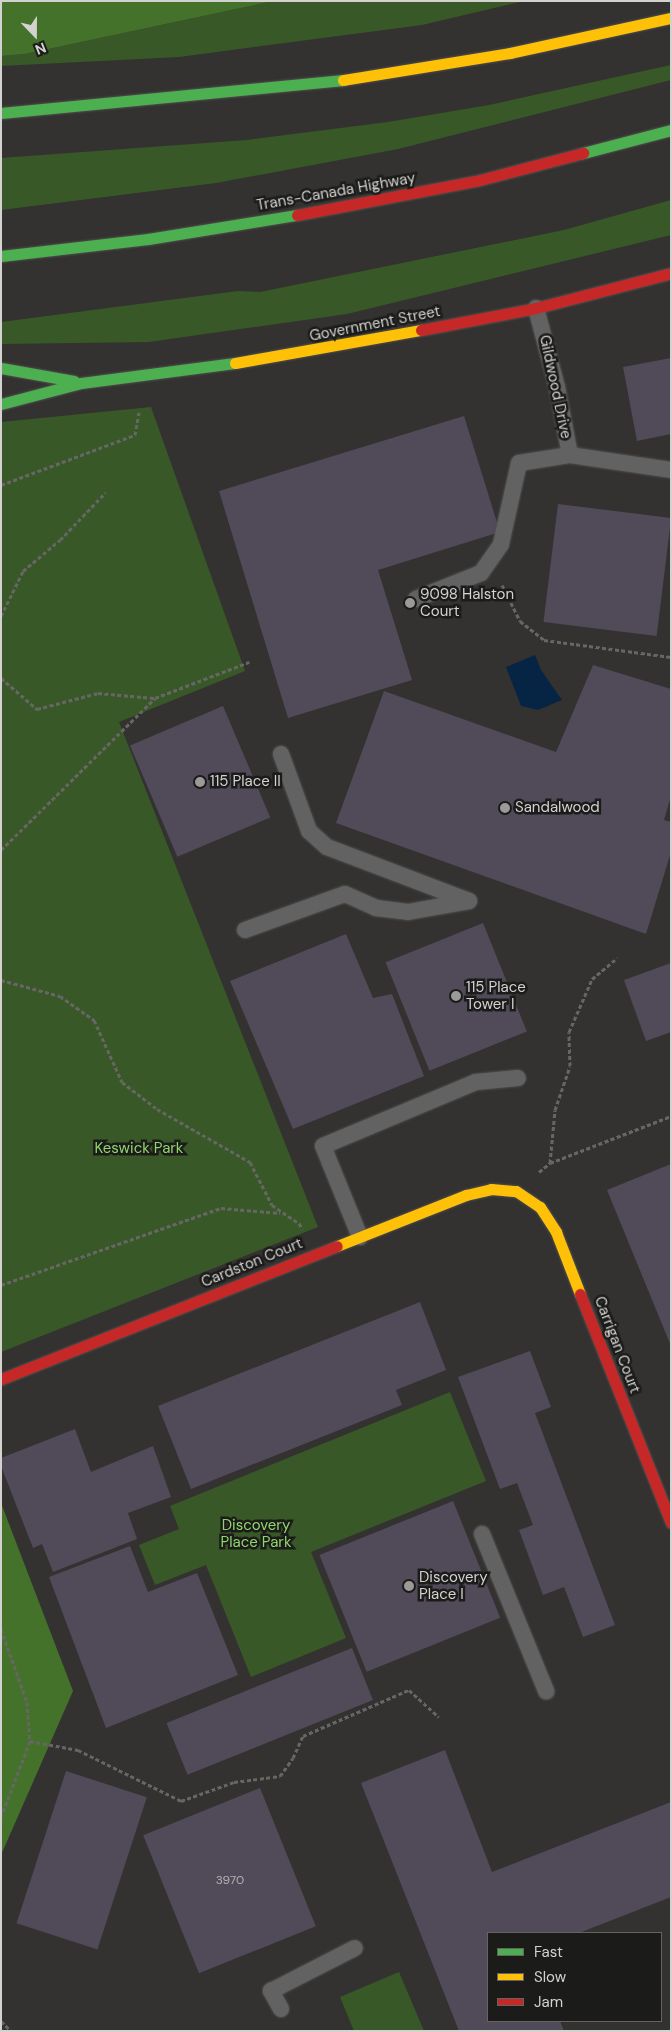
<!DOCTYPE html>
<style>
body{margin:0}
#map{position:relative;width:672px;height:2032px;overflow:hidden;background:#333231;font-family:"DM Sans",sans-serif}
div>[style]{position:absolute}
.green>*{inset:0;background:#395827}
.forest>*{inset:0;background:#44722b}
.water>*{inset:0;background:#062444}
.building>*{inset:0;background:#504a59;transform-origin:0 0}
.path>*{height:3px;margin-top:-1.5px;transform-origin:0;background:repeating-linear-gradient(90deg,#666665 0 4px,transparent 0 6.5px)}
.roads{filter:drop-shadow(0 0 1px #504f4e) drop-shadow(0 0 1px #504f4e)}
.lane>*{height:16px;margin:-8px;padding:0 8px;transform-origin:8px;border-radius:8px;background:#636262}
.fast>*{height:11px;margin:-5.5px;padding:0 5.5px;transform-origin:5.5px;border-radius:5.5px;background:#4caf50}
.slow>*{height:11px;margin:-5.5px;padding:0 5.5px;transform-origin:5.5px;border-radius:5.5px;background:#ffc107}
.jam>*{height:11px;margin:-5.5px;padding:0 5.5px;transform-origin:5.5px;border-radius:5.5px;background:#c62828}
.dots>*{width:14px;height:14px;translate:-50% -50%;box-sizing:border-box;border:2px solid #1b1b1a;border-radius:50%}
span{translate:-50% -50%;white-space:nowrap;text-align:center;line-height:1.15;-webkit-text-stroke:5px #1b1b1a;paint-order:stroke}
.number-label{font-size:12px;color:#b2b0b2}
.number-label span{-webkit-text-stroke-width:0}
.street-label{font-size:15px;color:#d3d2d0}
.poi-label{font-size:15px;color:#d3d2d0}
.left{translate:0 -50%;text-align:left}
.park-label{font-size:15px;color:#90d66c}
.frame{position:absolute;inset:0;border:2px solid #d3d2d0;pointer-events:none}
.legend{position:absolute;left:487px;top:1932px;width:175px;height:90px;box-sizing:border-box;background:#1b1b1a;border:1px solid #656463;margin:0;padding:6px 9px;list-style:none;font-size:15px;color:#d3d2d0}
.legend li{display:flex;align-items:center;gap:10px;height:25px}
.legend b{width:25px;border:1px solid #656463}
.north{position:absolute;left:10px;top:10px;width:50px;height:50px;-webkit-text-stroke:4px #1b1b1a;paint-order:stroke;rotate:158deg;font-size:14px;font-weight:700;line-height:20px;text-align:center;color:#d3d2d0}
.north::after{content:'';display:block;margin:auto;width:18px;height:22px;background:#d3d2d0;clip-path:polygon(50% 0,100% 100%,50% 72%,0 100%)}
</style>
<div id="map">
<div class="green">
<i style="clip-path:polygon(273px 1px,524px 1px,422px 25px,179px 57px,1px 66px,1px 56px,25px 54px)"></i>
<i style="clip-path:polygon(671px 65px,671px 80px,398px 149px,216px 183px,1px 210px,1px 158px,247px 140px,388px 122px,489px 105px)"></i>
<i style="clip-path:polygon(671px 200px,671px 235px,347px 314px,149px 342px,1px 344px,1px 322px,238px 291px,260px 292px,564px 230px)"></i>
<i style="clip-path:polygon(151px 407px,245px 671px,119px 722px,318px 1227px,1px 1352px,1px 422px)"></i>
<i style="clip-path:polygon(450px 1392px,486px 1481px,311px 1552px,346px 1638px,251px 1677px,206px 1565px,155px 1585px,139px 1545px,179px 1529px,170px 1506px)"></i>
<i style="clip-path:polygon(399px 1972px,424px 2031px,354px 2031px,340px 1997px)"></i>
</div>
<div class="forest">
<i style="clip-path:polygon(1px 1px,273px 1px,25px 54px,1px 56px)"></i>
<i style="clip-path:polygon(1px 1503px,73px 1691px,1px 1855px)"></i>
</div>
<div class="water">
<i style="clip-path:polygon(535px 655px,541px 670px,562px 700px,538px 710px,521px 706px,506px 667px)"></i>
</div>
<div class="building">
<i style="clip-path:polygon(671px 358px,671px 434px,637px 441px,623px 367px)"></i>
<i style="clip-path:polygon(464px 416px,500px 532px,378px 570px,412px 680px,288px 718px,219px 491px)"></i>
<i style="left:558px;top:504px;width:114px;height:119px;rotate:7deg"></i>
<i style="clip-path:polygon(593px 665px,671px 689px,671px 796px,664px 820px,671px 822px,671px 852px,646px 934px,336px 823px,384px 691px,556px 752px)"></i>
<i style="left:223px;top:706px;width:121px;height:101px;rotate:67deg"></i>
<i style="left:483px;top:923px;width:117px;height:105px;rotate:68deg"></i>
<i style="clip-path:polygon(346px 934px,373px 998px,392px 994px,424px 1076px,293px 1129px,230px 981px)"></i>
<i style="clip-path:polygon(671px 963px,671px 1032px,646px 1041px,624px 980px)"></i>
<i style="clip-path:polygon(671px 1164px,671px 1346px,607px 1190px)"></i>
<i style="clip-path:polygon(420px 1302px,446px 1370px,396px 1390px,402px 1405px,191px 1489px,158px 1406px)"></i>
<i style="clip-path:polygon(530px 1351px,551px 1407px,535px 1413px,615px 1625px,583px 1637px,564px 1587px,543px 1595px,519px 1530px,533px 1525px,517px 1483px,500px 1489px,458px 1377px)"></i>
<i style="clip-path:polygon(75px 1429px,91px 1472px,153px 1446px,171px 1497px,128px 1513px,137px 1539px,53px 1572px,42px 1544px,33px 1548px,1px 1466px,1px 1458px)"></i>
<i style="left:453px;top:1501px;width:126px;height:144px;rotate:68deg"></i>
<i style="clip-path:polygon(130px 1546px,148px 1592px,197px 1573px,238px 1675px,106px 1728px,49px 1577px)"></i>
<i style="left:352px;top:1648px;width:56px;height:200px;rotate:68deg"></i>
<i style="clip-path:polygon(445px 1750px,492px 1872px,671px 1802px,671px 1897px,579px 1933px,488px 1933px,488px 2021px,560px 2021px,564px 2031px,459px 2031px,361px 1783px)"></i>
<i style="left:66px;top:1771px;width:85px;height:160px;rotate:18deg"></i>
<i style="left:260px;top:1788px;width:149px;height:126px;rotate:68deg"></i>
</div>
<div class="path">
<i style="left:1px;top:485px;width:143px;rotate:-20.5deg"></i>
<i style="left:135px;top:435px;width:23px;rotate:-80deg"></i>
<i style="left:502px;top:585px;width:40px;rotate:63.4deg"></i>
<i style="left:520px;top:621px;width:31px;rotate:38deg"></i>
<i style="left:544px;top:640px;width:128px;rotate:7.6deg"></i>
<i style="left:1px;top:616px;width:50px;rotate:-63.9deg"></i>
<i style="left:23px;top:571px;width:48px;rotate:-40deg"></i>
<i style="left:60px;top:540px;width:66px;rotate:-46.2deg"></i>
<i style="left:1px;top:678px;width:48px;rotate:40.7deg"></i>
<i style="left:37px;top:709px;width:63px;rotate:-14.7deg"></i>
<i style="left:98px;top:693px;width:56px;rotate:5.1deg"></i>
<i style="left:1px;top:850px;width:216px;rotate:-44.6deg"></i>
<i style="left:155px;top:698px;width:101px;rotate:-21deg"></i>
<i style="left:1px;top:980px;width:61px;rotate:15.2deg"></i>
<i style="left:60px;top:996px;width:42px;rotate:35.2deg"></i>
<i style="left:94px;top:1020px;width:68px;rotate:65.7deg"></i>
<i style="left:122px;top:1082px;width:44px;rotate:37.6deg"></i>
<i style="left:157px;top:1109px;width:107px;rotate:29.7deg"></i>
<i style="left:250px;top:1162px;width:48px;rotate:62.9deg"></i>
<i style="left:272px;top:1205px;width:32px;rotate:34deg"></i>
<i style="left:299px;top:1223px;width:7px;rotate:63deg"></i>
<i style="left:550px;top:1163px;width:53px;rotate:-84.6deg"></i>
<i style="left:555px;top:1110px;width:46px;rotate:-71.2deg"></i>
<i style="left:570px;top:1066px;width:34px;rotate:-92deg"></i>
<i style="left:569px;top:1032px;width:58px;rotate:-66.5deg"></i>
<i style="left:592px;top:979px;width:33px;rotate:-40deg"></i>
<i style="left:539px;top:1172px;width:14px;rotate:-39deg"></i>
<i style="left:550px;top:1163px;width:130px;rotate:-21.2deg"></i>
<i style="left:1px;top:1285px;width:233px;rotate:-19.3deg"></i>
<i style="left:221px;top:1208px;width:59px;rotate:4.8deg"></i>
<i style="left:1px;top:1629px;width:77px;rotate:70.4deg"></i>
<i style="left:27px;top:1702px;width:39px;rotate:86deg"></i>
<i style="left:30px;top:1741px;width:81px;rotate:110.9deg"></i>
<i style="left:30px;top:1741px;width:49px;rotate:10.6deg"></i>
<i style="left:78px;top:1750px;width:115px;rotate:26.3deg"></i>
<i style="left:181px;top:1801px;width:56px;rotate:-19.7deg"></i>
<i style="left:234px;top:1782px;width:46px;rotate:-7.4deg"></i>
<i style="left:280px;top:1776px;width:22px;rotate:-54deg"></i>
<i style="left:293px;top:1758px;width:24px;rotate:-66deg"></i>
<i style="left:303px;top:1736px;width:116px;rotate:-23.5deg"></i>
<i style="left:409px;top:1690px;width:40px;rotate:42deg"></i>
<i style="left:1px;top:2021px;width:14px;rotate:45deg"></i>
</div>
<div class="roads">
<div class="lane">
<i style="left:536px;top:308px;width:82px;rotate:75.1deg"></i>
<i style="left:557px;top:387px;width:69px;rotate:79.2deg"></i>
<i style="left:570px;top:455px;width:102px;rotate:8.4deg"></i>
<i style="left:416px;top:599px;width:70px;rotate:-21.8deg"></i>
<i style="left:481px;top:573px;width:35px;rotate:-55deg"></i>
<i style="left:501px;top:544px;width:83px;rotate:-77.5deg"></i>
<i style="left:519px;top:463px;width:52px;rotate:-8.9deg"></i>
<i style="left:281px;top:754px;width:82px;rotate:70deg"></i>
<i style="left:309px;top:831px;width:24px;rotate:42deg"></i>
<i style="left:327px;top:847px;width:152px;rotate:20.8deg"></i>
<i style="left:245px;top:930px;width:106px;rotate:-19.8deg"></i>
<i style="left:345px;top:894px;width:34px;rotate:24deg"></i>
<i style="left:376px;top:908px;width:32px;rotate:7deg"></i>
<i style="left:408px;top:912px;width:62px;rotate:-10.2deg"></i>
<i style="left:360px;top:1237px;width:98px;rotate:-112.1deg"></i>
<i style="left:323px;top:1146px;width:166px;rotate:-22.7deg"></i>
<i style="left:476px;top:1082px;width:42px;rotate:-5.4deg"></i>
<i style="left:482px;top:1534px;width:170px;rotate:67.8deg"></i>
<i style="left:281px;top:2009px;width:21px;rotate:-119deg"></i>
<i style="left:271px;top:1991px;width:94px;rotate:-27.1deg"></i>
</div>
<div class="fast">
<i style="left:1px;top:113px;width:344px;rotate:-5.5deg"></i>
<i style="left:583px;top:153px;width:91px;rotate:-14.6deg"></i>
<i style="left:1px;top:256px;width:148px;rotate:-6.6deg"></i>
<i style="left:148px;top:239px;width:151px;rotate:-9.2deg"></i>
<i style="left:1px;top:368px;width:74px;rotate:10.1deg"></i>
<i style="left:1px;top:404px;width:83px;rotate:-14.7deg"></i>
<i style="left:81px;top:383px;width:155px;rotate:-7.4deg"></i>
</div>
<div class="slow">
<i style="left:343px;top:80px;width:169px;rotate:-9.2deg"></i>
<i style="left:510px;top:53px;width:165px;rotate:-12.3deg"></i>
<i style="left:235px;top:363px;width:189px;rotate:-10.1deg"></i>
<i style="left:337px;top:1246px;width:139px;rotate:-21.6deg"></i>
<i style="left:466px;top:1195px;width:26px;rotate:-13deg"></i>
<i style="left:491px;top:1189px;width:25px;rotate:5deg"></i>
<i style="left:516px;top:1191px;width:29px;rotate:34deg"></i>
<i style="left:540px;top:1207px;width:30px;rotate:57deg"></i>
<i style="left:556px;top:1232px;width:66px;rotate:68.8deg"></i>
</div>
<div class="jam">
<i style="left:297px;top:215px;width:182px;rotate:-10.8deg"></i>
<i style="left:476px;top:181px;width:111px;rotate:-14.7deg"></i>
<i style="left:421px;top:330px;width:117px;rotate:-10.8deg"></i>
<i style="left:536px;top:308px;width:139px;rotate:-14.5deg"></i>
<i style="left:580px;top:1294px;width:246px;rotate:68.3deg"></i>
<i style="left:1px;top:1379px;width:361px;rotate:-21.6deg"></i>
</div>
</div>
<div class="dots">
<i style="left:410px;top:603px;background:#9b9a98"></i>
<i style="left:200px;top:782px;background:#9b9a98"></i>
<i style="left:505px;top:808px;background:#9b9a98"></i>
<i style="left:456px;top:996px;background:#9b9a98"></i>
<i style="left:409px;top:1586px;background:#9b9a98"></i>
</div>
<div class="number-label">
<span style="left:230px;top:1881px">3970</span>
</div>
<div class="street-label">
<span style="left:336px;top:192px;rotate:-10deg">Trans-Canada Highway</span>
<span style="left:375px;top:324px;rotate:-11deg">Government Street</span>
<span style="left:555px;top:387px;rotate:78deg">Gildwood Drive</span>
<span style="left:252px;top:1263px;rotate:-22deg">Cardston Court</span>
<span style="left:617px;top:1345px;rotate:69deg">Carrigan Court</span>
</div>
<div class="poi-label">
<span class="left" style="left:420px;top:603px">9098 Halston<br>Court</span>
<span class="left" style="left:210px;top:782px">115 Place II</span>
<span class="left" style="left:515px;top:808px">Sandalwood</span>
<span class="left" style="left:466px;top:996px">115 Place<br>Tower I</span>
<span class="left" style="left:419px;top:1586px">Discovery<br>Place I</span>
</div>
<div class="park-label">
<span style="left:139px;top:1149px">Keswick Park</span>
<span style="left:256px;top:1534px">Discovery<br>Place Park</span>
</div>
<div class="frame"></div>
<ul class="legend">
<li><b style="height:6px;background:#4caf50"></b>Fast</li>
<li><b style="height:6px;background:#ffc107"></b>Slow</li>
<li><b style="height:6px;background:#c62828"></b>Jam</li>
</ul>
<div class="north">N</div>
</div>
